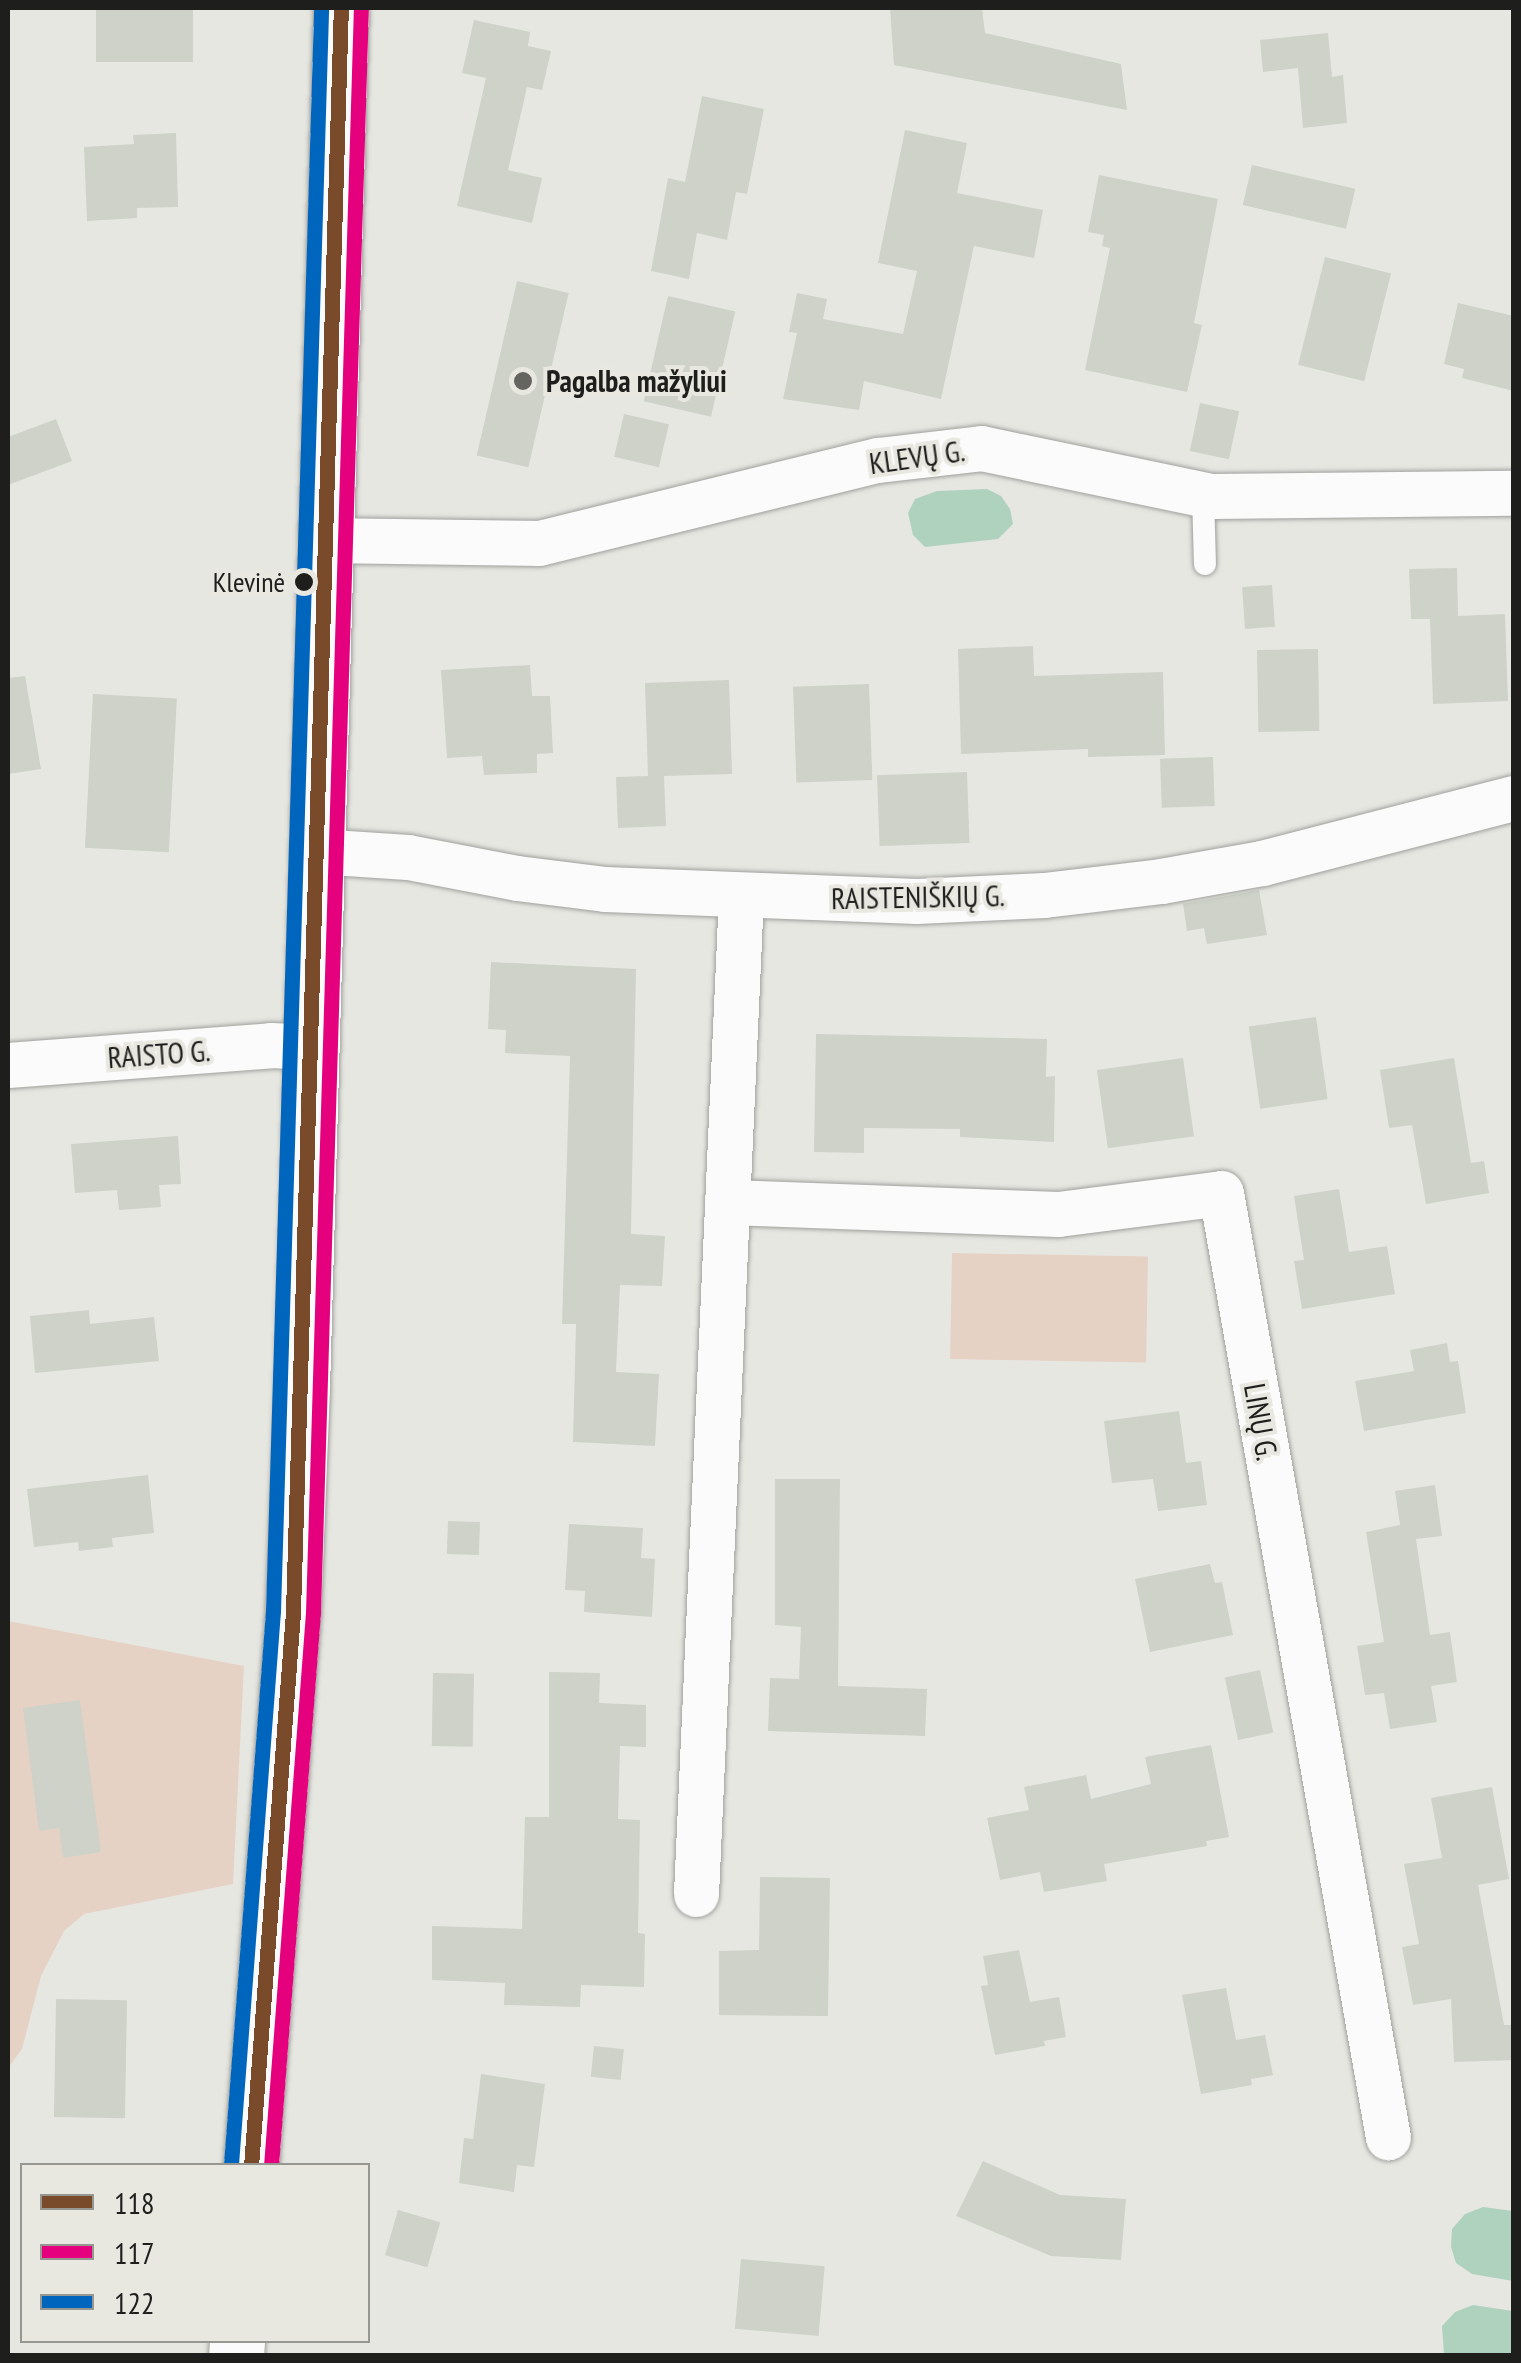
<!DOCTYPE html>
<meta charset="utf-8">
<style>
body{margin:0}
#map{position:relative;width:1521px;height:2363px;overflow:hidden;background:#e7e7e2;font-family:"PT Sans Narrow",sans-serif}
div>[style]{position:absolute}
.green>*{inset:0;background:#e6d2c5;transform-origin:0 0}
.water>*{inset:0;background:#afd2be}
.building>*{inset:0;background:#ced2c8;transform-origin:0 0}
.roads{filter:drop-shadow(0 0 2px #a0a09d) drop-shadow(0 0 2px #a0a09d)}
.service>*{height:22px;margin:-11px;padding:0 11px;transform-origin:11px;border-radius:11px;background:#fbfbfb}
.minor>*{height:45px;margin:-22.5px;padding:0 22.5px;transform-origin:22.5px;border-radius:22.5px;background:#fbfbfb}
.secondary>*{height:55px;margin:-27.5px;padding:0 27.5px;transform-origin:27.5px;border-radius:27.5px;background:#fbfbfb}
.bus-1>*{height:15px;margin:-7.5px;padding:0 7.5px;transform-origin:7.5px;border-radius:7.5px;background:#7a4b2a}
.bus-2>*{height:15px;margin:-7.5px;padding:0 7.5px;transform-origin:7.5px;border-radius:7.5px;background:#e5007d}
.bus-3>*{height:15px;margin:-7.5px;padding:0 7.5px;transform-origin:7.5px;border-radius:7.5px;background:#0065bd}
.dots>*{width:28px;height:28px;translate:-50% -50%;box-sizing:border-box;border:5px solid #e8e8e1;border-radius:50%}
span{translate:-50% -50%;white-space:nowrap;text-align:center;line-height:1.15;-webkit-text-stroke:8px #e8e8e1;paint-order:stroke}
.bus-label{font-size:28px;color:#1e1e1c}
.right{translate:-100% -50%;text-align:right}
.poi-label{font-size:30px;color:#1e1e1c;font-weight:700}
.left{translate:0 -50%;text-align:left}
.street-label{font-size:30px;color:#1e1e1c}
.frame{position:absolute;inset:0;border:10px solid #1e1e1c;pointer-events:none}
.legend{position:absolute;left:20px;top:2163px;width:350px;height:180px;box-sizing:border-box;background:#e8e8e1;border:2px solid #979792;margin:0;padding:12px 18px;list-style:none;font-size:30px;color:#1e1e1c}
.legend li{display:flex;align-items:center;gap:20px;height:50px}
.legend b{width:50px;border:2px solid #979792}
</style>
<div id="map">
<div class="green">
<i style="left:952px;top:1253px;width:196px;height:106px;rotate:1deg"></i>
<i style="clip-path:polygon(8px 1621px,244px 1666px,233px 1884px,84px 1914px,64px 1931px,41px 1976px,22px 2049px,8px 2068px)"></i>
</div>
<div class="water">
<i style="clip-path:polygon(987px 489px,1001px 496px,1010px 509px,1013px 524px,998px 539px,925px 547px,913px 535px,908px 513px,915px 499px,937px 491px)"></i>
<i style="clip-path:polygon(1483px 2207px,1513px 2211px,1513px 2281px,1472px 2274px,1456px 2263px,1451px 2247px,1452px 2229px,1465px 2214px)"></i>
<i style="clip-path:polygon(1473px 2305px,1513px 2311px,1513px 2355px,1444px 2355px,1442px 2326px,1455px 2312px)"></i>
</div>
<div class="building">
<i style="left:96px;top:8px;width:97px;height:54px"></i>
<i style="clip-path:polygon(890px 8px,982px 8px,985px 33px,1121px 64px,1127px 110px,894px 65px)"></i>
<i style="clip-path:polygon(474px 20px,530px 32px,528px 46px,551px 51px,542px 90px,527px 87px,508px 170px,542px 178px,532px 223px,457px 206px,486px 78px,462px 73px)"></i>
<i style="clip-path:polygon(1328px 33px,1332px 77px,1343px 75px,1347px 123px,1303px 128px,1298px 68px,1263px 72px,1260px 40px)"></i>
<i style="clip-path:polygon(702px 96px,764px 109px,747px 194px,736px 192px,727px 240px,697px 233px,689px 279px,651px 271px,668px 178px,685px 182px)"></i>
<i style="clip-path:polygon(905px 130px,967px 143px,957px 193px,1043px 210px,1034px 258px,974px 246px,941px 399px,864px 381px,859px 410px,783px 399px,797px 333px,789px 332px,797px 293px,827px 299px,823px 319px,903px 334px,917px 271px,878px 263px)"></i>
<i style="clip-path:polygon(176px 133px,178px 207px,137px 208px,137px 218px,87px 221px,84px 147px,134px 144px,133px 135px)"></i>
<i style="left:1252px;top:165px;width:106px;height:41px;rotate:13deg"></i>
<i style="clip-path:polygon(1099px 175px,1218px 199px,1194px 323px,1202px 325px,1187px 392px,1085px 370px,1110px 248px,1102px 246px,1104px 235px,1088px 232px)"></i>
<i style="left:1325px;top:257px;width:68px;height:111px;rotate:14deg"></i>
<i style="left:517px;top:281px;width:53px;height:179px;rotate:13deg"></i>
<i style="left:668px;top:296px;width:69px;height:108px;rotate:13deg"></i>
<i style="clip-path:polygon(1458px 303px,1514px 316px,1514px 391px,1462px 378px,1464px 369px,1444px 364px)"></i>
<i style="left:1200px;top:403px;width:40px;height:49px;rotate:12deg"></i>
<i style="left:624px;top:414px;width:46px;height:44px;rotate:13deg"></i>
<i style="clip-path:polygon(56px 419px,72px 461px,8px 485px,8px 437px)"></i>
<i style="clip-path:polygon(1457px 568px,1458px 616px,1505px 614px,1508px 701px,1433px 704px,1430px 619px,1411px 619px,1409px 569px)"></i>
<i style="left:1272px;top:585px;width:42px;height:30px;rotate:86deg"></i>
<i style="clip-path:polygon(1033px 646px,1034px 676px,1163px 672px,1165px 755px,1088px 757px,1088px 749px,961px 754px,958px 649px)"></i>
<i style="left:1318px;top:649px;width:82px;height:61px;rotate:89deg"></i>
<i style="clip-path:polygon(530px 665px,532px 696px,550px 696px,553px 753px,537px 754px,537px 773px,484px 775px,482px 756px,447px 758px,441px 670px)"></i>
<i style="clip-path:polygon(25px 676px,41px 769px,8px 774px,8px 678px)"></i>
<i style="clip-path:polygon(729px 680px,732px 774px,664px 776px,666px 826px,618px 828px,616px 777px,648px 776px,645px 683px)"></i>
<i style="left:869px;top:684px;width:96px;height:76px;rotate:88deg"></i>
<i style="left:93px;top:694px;width:84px;height:154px;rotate:3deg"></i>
<i style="left:1213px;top:757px;width:49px;height:53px;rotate:88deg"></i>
<i style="left:967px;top:772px;width:71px;height:90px;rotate:88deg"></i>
<i style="clip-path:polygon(1259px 890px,1267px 935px,1207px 944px,1204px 928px,1187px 931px,1183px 904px)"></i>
<i style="clip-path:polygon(491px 962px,636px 969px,631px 1234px,665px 1236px,662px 1286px,620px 1285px,616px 1372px,659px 1374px,655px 1446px,573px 1442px,576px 1324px,562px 1324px,570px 1056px,505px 1053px,506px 1030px,488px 1029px)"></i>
<i style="left:1316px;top:1017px;width:83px;height:68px;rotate:82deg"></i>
<i style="clip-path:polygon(816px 1034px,1047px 1039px,1046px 1077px,1055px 1076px,1054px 1142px,960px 1137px,960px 1129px,864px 1128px,864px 1153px,814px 1152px)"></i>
<i style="left:1183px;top:1058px;width:79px;height:87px;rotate:82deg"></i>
<i style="clip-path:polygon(1454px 1058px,1471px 1163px,1484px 1161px,1489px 1193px,1426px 1204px,1412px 1125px,1389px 1128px,1380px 1070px)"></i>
<i style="clip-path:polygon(178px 1136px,181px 1184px,159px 1185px,161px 1207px,119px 1210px,117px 1190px,75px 1193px,71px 1144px)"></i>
<i style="clip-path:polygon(1339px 1189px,1349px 1252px,1387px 1246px,1395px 1294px,1302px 1309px,1294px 1261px,1304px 1260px,1294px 1196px)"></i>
<i style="clip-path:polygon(89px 1310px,90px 1324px,154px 1317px,159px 1361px,35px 1373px,30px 1316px)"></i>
<i style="clip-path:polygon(1447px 1343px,1450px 1362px,1458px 1361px,1466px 1413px,1364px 1431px,1355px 1381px,1414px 1371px,1410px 1350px)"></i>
<i style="clip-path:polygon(1179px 1411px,1186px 1463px,1201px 1461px,1207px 1505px,1158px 1511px,1153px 1479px,1112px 1483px,1104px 1421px)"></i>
<i style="clip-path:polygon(148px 1475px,154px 1533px,112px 1538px,113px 1547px,79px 1551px,78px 1542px,34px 1547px,27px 1489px)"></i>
<i style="clip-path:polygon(775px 1479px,840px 1479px,838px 1686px,927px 1689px,925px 1736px,768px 1731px,770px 1678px,799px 1679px,801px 1627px,775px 1625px)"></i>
<i style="clip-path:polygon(1435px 1485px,1442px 1536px,1416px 1539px,1430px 1635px,1450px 1632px,1457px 1682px,1431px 1686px,1437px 1722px,1390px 1729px,1384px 1693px,1365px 1695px,1357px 1646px,1384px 1642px,1366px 1532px,1400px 1525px,1395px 1491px)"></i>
<i style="left:448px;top:1521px;width:32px;height:33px;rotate:2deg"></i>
<i style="clip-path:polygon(569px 1524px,643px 1528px,641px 1558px,655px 1559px,652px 1617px,584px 1612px,585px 1591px,565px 1590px)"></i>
<i style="clip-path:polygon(1210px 1564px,1215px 1583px,1222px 1582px,1233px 1635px,1150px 1652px,1135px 1579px)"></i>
<i style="left:1260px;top:1670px;width:64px;height:36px;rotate:78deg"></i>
<i style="clip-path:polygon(549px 1672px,600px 1673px,599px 1703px,646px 1705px,646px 1747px,620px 1746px,618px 1819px,640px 1820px,638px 1933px,645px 1934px,644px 1987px,581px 1985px,580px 2007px,504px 2005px,505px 1983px,432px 1980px,432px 1926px,522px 1929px,525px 1817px,549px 1817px)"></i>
<i style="left:433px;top:1673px;width:41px;height:73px;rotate:1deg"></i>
<i style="clip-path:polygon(80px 1700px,101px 1852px,63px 1858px,59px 1828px,39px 1831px,23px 1708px)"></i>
<i style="clip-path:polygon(1211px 1745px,1229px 1837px,1206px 1841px,1207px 1846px,1104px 1864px,1107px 1881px,1044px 1892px,1040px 1872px,1000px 1880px,987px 1818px,1029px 1810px,1024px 1787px,1086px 1775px,1091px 1799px,1151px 1784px,1145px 1757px)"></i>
<i style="clip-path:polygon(1492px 1787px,1509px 1879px,1478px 1885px,1504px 2025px,1514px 2025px,1514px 2060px,1454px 2062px,1451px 1999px,1413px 2005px,1402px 1947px,1419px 1944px,1404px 1864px,1442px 1858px,1431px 1798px)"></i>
<i style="clip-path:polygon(760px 1877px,830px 1878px,828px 2016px,719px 2015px,719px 1951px,759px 1950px)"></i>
<i style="clip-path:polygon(1019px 1950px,1030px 2002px,1059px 1997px,1066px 2037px,1044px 2041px,1045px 2046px,995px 2055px,981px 1986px,988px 1985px,983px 1956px)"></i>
<i style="clip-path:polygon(1226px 1988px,1236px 2040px,1265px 2035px,1273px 2075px,1251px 2079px,1252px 2085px,1201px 2094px,1182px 1995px)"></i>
<i style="left:56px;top:1999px;width:71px;height:118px;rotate:1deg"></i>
<i style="left:594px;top:2046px;width:30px;height:31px;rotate:6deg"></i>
<i style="clip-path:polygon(481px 2074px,545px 2084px,534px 2167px,517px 2165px,514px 2192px,459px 2183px,464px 2138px,473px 2139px)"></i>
<i style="clip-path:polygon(983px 2161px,1060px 2195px,1126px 2199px,1121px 2260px,1051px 2256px,956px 2216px)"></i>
<i style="left:398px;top:2210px;width:44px;height:47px;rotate:16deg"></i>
<i style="left:741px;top:2259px;width:84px;height:70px;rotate:5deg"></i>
</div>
<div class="roads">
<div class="service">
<i style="left:1203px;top:494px;width:70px;rotate:88.4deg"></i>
</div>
<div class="minor">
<i style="left:324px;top:540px;width:215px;rotate:0.8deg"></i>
<i style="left:539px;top:543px;width:349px;rotate:-13.8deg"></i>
<i style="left:878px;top:460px;width:104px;rotate:-6.6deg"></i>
<i style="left:981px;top:448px;width:235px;rotate:11.8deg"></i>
<i style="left:1211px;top:496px;width:303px;rotate:-0.6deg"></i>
<i style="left:316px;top:851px;width:92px;rotate:3.7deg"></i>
<i style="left:408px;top:857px;width:111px;rotate:10.9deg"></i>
<i style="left:517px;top:878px;width:89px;rotate:7.1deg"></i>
<i style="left:605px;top:889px;width:312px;rotate:2.2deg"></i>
<i style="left:917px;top:901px;width:127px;rotate:-2.7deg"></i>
<i style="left:1044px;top:895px;width:118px;rotate:-6.8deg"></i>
<i style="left:1161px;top:881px;width:103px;rotate:-10.1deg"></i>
<i style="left:1262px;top:863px;width:260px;rotate:-14.5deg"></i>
<i style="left:8px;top:1065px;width:264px;rotate:-4.3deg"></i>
<i style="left:271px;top:1045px;width:40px;rotate:2.9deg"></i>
<i style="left:729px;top:1202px;width:329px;rotate:2.1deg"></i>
<i style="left:1058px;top:1214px;width:164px;rotate:-7.3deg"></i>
<i style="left:1221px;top:1193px;width:959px;rotate:79.97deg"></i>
<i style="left:696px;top:1894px;width:999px;rotate:-87.42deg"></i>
</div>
<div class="secondary">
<i style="left:251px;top:2166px;width:556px;rotate:-85.66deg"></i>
<i style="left:293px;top:1612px;width:224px;rotate:-87.7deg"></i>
<i style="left:302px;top:1388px;width:1381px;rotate:-88.38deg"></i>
<i style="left:236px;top:2356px;width:16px;rotate:-86deg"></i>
</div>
</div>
<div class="bus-1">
<i style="left:251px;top:2166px;width:556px;rotate:-85.66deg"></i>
<i style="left:293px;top:1612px;width:1605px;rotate:-88.29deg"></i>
</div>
<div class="bus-2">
<i style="left:271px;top:2166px;width:555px;rotate:-85.66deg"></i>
<i style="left:313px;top:1613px;width:1605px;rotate:-88.29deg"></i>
</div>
<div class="bus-3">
<i style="left:231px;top:2164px;width:555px;rotate:-85.66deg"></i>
<i style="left:273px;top:1611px;width:1604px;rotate:-88.28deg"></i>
</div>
<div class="dots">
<i style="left:523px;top:381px;background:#646461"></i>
<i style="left:304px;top:582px;background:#1e1e1c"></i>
</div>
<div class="bus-label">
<span class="right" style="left:285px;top:582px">Klevinė</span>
</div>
<div class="poi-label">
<span class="left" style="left:546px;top:381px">Pagalba mažyliui</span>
</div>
<div class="street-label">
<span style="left:917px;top:457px;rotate:-8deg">KLEVŲ G.</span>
<span style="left:918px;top:897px;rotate:-1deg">RAISTENIŠKIŲ G.</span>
<span style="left:159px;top:1054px;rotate:-4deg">RAISTO G.</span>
<span style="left:1261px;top:1422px;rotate:80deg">LINŲ G.</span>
</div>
<div class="frame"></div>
<ul class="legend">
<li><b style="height:12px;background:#7a4b2a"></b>118</li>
<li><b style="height:12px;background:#e5007d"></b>117</li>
<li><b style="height:12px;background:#0065bd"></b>122</li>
</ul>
</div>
